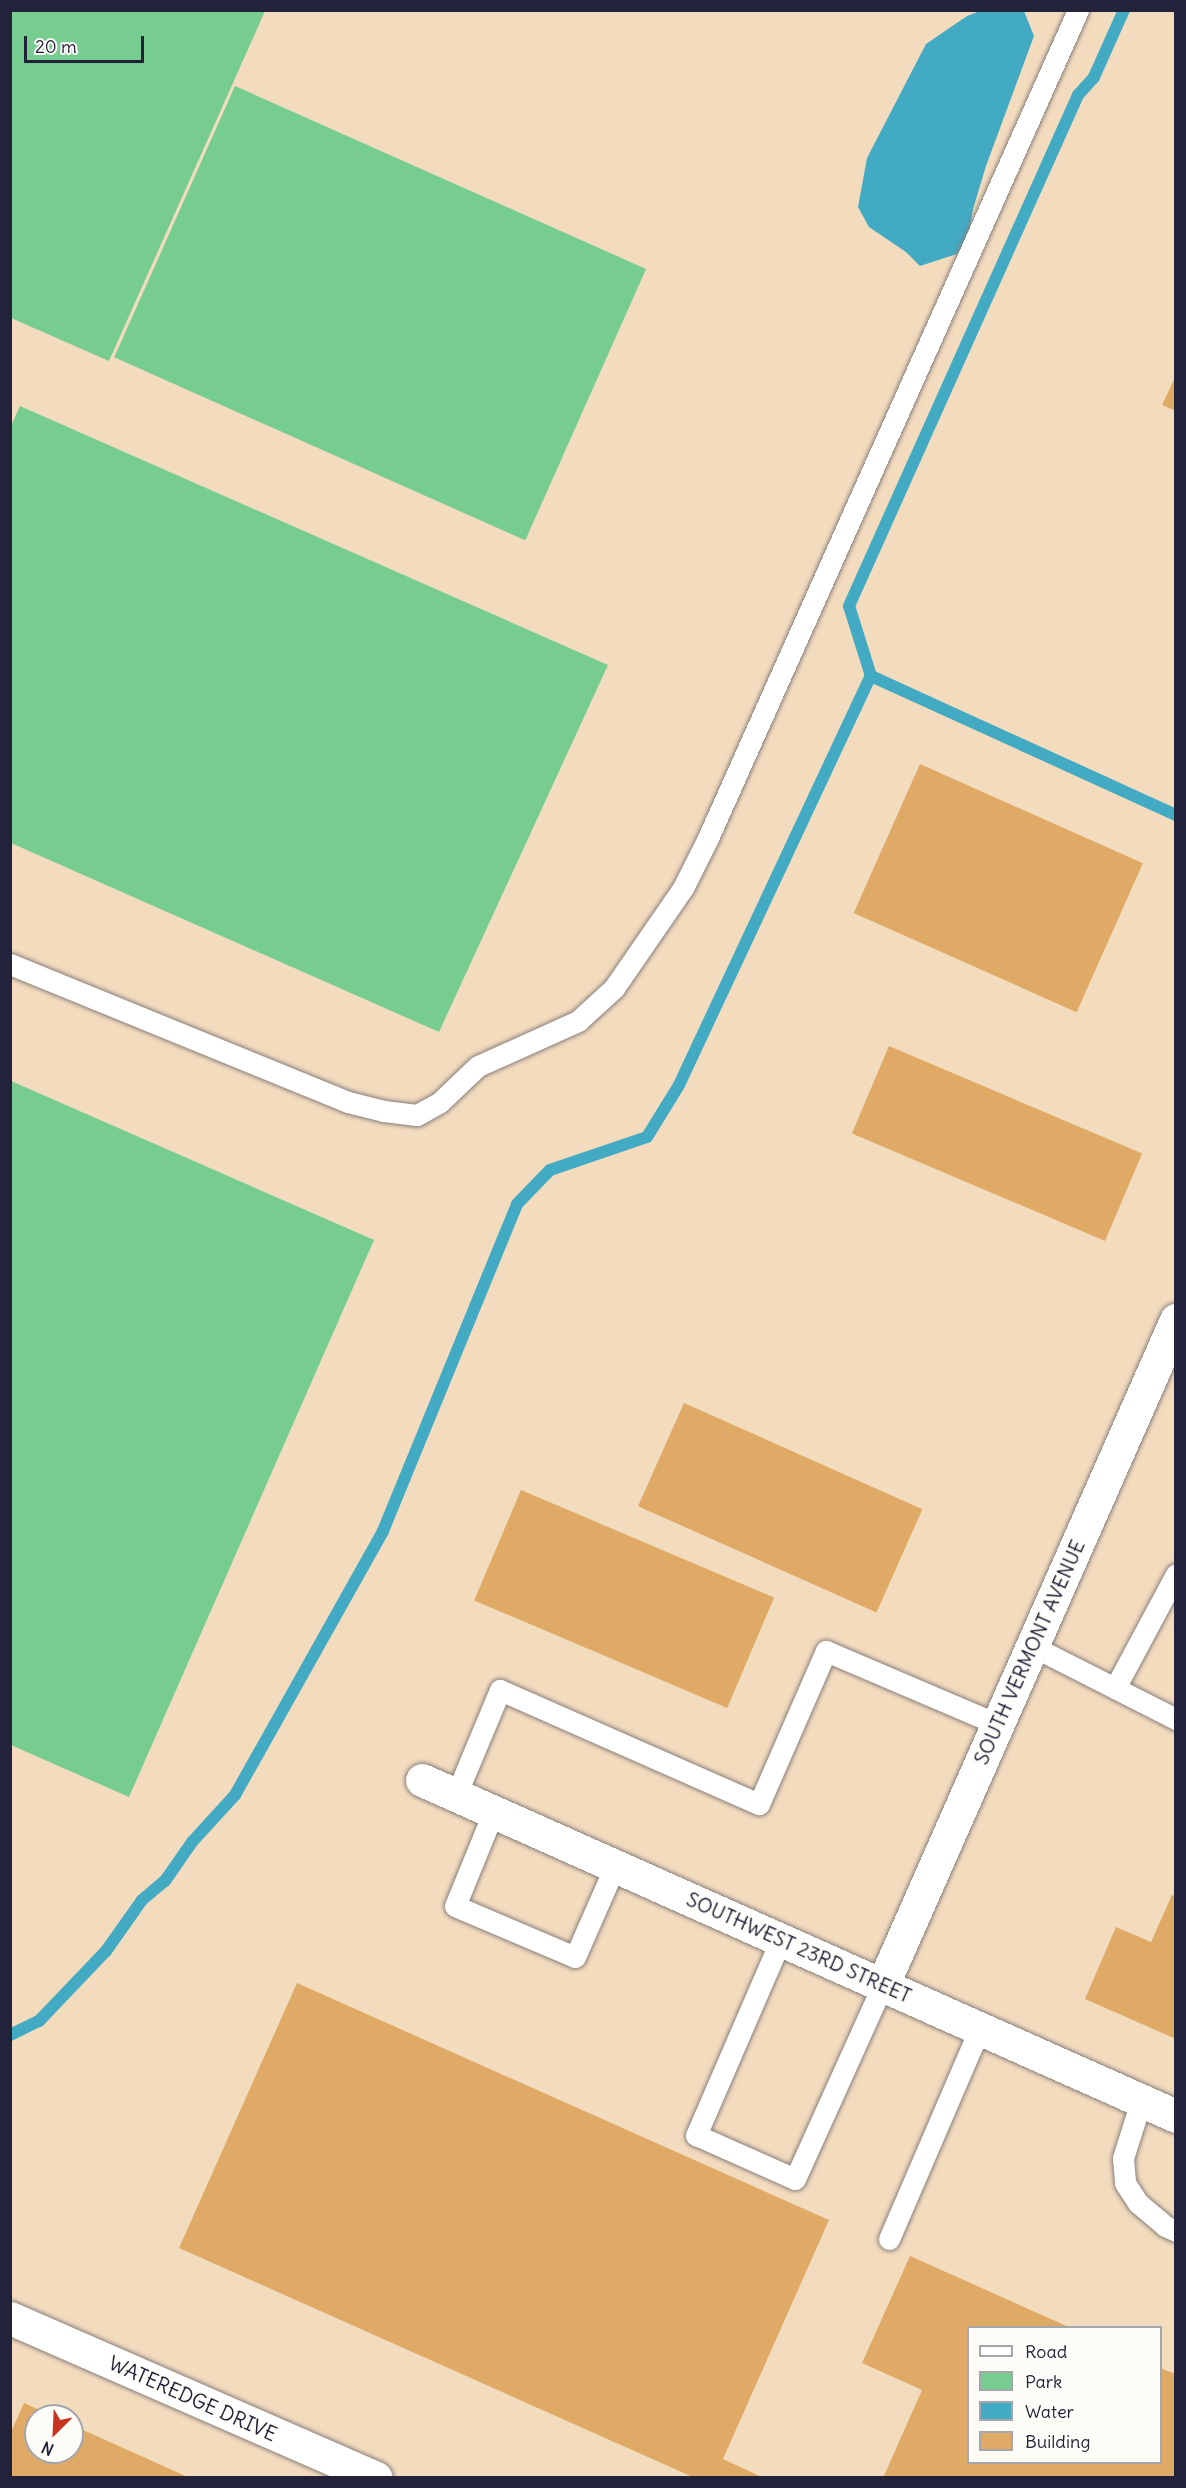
<!DOCTYPE html>
<style>
body{margin:0}
#map{position:relative;width:1186px;height:2488px;overflow:hidden;background:#f3dcbe;font-family:Delius,sans-serif}
div>[style]{position:absolute}
.green>*{inset:0;background:#77cc90;transform-origin:0 0}
.water>*{inset:0;background:#43aac3}
.stream>*{height:12px;margin:-6px;padding:0 6px;transform-origin:6px;border-radius:6px;background:#43aac3}
.building>*{inset:0;background:#dfa966;transform-origin:0 0}
.roads{filter:drop-shadow(0 0 2px #8a7f7c) drop-shadow(0 0 2px #8a7f7c)}
.lane>*{height:21px;margin:-10.5px;padding:0 10.5px;transform-origin:10.5px;border-radius:10.5px;background:#fff}
.street>*{height:33px;margin:-16.5px;padding:0 16.5px;transform-origin:16.5px;border-radius:16.5px;background:#fff}
span{translate:-50% -50%;white-space:nowrap;text-align:center;line-height:1.15;-webkit-text-stroke:4.5px #fdfcf7;paint-order:stroke}
.street-label{font-size:20px;color:#22223b}
.frame{position:absolute;inset:0;border:12px solid #22223b;pointer-events:none}
.legend{position:absolute;left:967px;top:2326px;width:195px;height:138px;box-sizing:border-box;background:#fdfcf7;border:2px solid #a5a5ac;margin:0;padding:8px 10px;list-style:none;font-size:18px;color:#22223b}
.legend li{display:flex;align-items:center;gap:12px;height:30px}
.legend b{width:30px;border:2px solid #a5a5ac}
.north{position:absolute;left:24px;top:2404px;width:60px;height:60px;box-sizing:border-box;background:#fdfcf7;border:2px solid #a5a5ac;border-radius:50%;rotate:204deg;font-size:16px;font-weight:700;line-height:24px;text-align:center;color:#22223b}
.north::after{content:'';display:block;margin:auto;width:21px;height:27px;background:#c8321e;clip-path:polygon(50% 0,100% 100%,50% 72%,0 100%)}
.scale{position:absolute;left:24px;top:36px;width:120px;height:27px;box-sizing:border-box;border:3px solid #22223b;border-top:0;padding-left:8px;font-size:18px;line-height:21px;white-space:nowrap;color:#22223b;-webkit-text-stroke:4px #fdfcf7;paint-order:stroke}
</style>
<div id="map">
<div class="green">
<i style="clip-path:polygon(11px 10px,265px 11px,109px 361px,11px 318px)"></i>
<i style="left:235px;top:86px;width:450px;height:297px;rotate:24deg"></i>
<i style="clip-path:polygon(20px 406px,608px 665px,439px 1032px,11px 843px,10px 428px)"></i>
<i style="clip-path:polygon(11px 1081px,374px 1240px,129px 1797px,11px 1745px)"></i>
</div>
<div class="water">
<i style="clip-path:polygon(980px 11px,1024px 11px,1034px 36px,986px 166px,973px 209px,966px 251px,920px 266px,906px 252px,869px 227px,858px 207px,867px 158px,926px 44px,967px 16px)"></i>
</div>
<div class="stream">
<i style="left:871px;top:676px;width:335px;rotate:24.5deg"></i>
<i style="left:10px;top:2035px;width:32px;rotate:-26deg"></i>
<i style="left:39px;top:2021px;width:97px;rotate:-46.3deg"></i>
<i style="left:106px;top:1951px;width:62px;rotate:-54.8deg"></i>
<i style="left:142px;top:1900px;width:30px;rotate:-40deg"></i>
<i style="left:165px;top:1881px;width:47px;rotate:-55.3deg"></i>
<i style="left:192px;top:1842px;width:64px;rotate:-47.5deg"></i>
<i style="left:235px;top:1795px;width:303px;rotate:-60.7deg"></i>
<i style="left:383px;top:1531px;width:353px;rotate:-67.7deg"></i>
<i style="left:517px;top:1204px;width:47px;rotate:-45.9deg"></i>
<i style="left:550px;top:1170px;width:102px;rotate:-18.8deg"></i>
<i style="left:647px;top:1137px;width:61px;rotate:-58.4deg"></i>
<i style="left:679px;top:1085px;width:452px;rotate:-64.9deg"></i>
<i style="left:871px;top:676px;width:73px;rotate:-107.4deg"></i>
<i style="left:849px;top:606px;width:560px;rotate:-65.86deg"></i>
<i style="left:1078px;top:95px;width:24px;rotate:-48deg"></i>
<i style="left:1094px;top:77px;width:73px;rotate:-65.9deg"></i>
</div>
<div class="building">
<i style="clip-path:polygon(1176px 375px,1176px 411px,1162px 405px)"></i>
<i style="left:920px;top:764px;width:244px;height:163px;rotate:24deg"></i>
<i style="left:889px;top:1046px;width:275px;height:95px;rotate:23deg"></i>
<i style="left:684px;top:1403px;width:261px;height:113px;rotate:24deg"></i>
<i style="left:521px;top:1490px;width:275px;height:120px;rotate:23deg"></i>
<i style="clip-path:polygon(1172px 1895px,1176px 1896px,1176px 2039px,1085px 1999px,1116px 1927px,1151px 1942px)"></i>
<i style="clip-path:polygon(297px 1983px,829px 2220px,723px 2459px,764px 2478px,695px 2478px,179px 2248px)"></i>
<i style="clip-path:polygon(910px 2256px,1071px 2328px,968px 2328px,968px 2462px,1160px 2462px,1160px 2368px,1176px 2374px,1176px 2478px,883px 2478px,922px 2390px,862px 2363px)"></i>
<i style="clip-path:polygon(24px 2403px,53px 2416px,36px 2416px,36px 2452px,72px 2452px,72px 2425px,190px 2478px,10px 2478px,10px 2434px)"></i>
</div>
<div class="roads">
<div class="lane">
<i style="left:10px;top:964px;width:365px;rotate:22.2deg"></i>
<i style="left:348px;top:1102px;width:37px;rotate:14deg"></i>
<i style="left:384px;top:1111px;width:33px;rotate:7deg"></i>
<i style="left:417px;top:1115px;width:26px;rotate:-29deg"></i>
<i style="left:440px;top:1102px;width:52px;rotate:-43.5deg"></i>
<i style="left:478px;top:1066px;width:110px;rotate:-24.2deg"></i>
<i style="left:578px;top:1021px;width:49px;rotate:-42.5deg"></i>
<i style="left:614px;top:988px;width:121px;rotate:-55.4deg"></i>
<i style="left:683px;top:888px;width:56px;rotate:-63.4deg"></i>
<i style="left:708px;top:838px;width:907px;rotate:-65.92deg"></i>
<i style="left:1032px;top:1646px;width:161px;rotate:26.9deg"></i>
<i style="left:1115px;top:1688px;width:129px;rotate:-61.8deg"></i>
<i style="left:456px;top:1795px;width:114px;rotate:-67.3deg"></i>
<i style="left:500px;top:1690px;width:283px;rotate:23.8deg"></i>
<i style="left:759px;top:1804px;width:167px;rotate:-66.4deg"></i>
<i style="left:826px;top:1651px;width:186px;rotate:23.1deg"></i>
<i style="left:493px;top:1813px;width:100px;rotate:112.2deg"></i>
<i style="left:455px;top:1906px;width:130px;rotate:23deg"></i>
<i style="left:575px;top:1957px;width:99px;rotate:-66.3deg"></i>
<i style="left:781px;top:1939px;width:214px;rotate:113.4deg"></i>
<i style="left:696px;top:2135px;width:108px;rotate:24deg"></i>
<i style="left:795px;top:2179px;width:214px;rotate:-65.7deg"></i>
<i style="left:1141px;top:2101px;width:60px;rotate:107.5deg"></i>
<i style="left:1123px;top:2158px;width:25px;rotate:85deg"></i>
<i style="left:1125px;top:2183px;width:24px;rotate:57deg"></i>
<i style="left:1138px;top:2203px;width:35px;rotate:40deg"></i>
<i style="left:1165px;top:2226px;width:12px;rotate:24deg"></i>
<i style="left:889px;top:2239px;width:230px;rotate:-66.7deg"></i>
</div>
<div class="street">
<i style="left:422px;top:1780px;width:825px;rotate:24.02deg"></i>
<i style="left:883px;top:1984px;width:726px;rotate:-66.19deg"></i>
<i style="left:10px;top:2318px;width:399px;rotate:23.6deg"></i>
</div>
</div>
<div class="street-label">
<span style="left:1029px;top:1652px;rotate:-66deg">SOUTH VERMONT AVENUE</span>
<span style="left:799px;top:1947px;rotate:24deg">SOUTHWEST 23RD STREET</span>
<span style="left:193px;top:2398px;rotate:24deg">WATEREDGE DRIVE</span>
</div>
<div class="frame"></div>
<ul class="legend">
<li><b style="height:8px;background:#fff"></b>Road</li>
<li><b style="height:16px;background:#77cc90"></b>Park</li>
<li><b style="height:16px;background:#43aac3"></b>Water</li>
<li><b style="height:16px;background:#dfa966"></b>Building</li>
</ul>
<div class="north">N</div>
<div class="scale">20 m</div>
</div>
